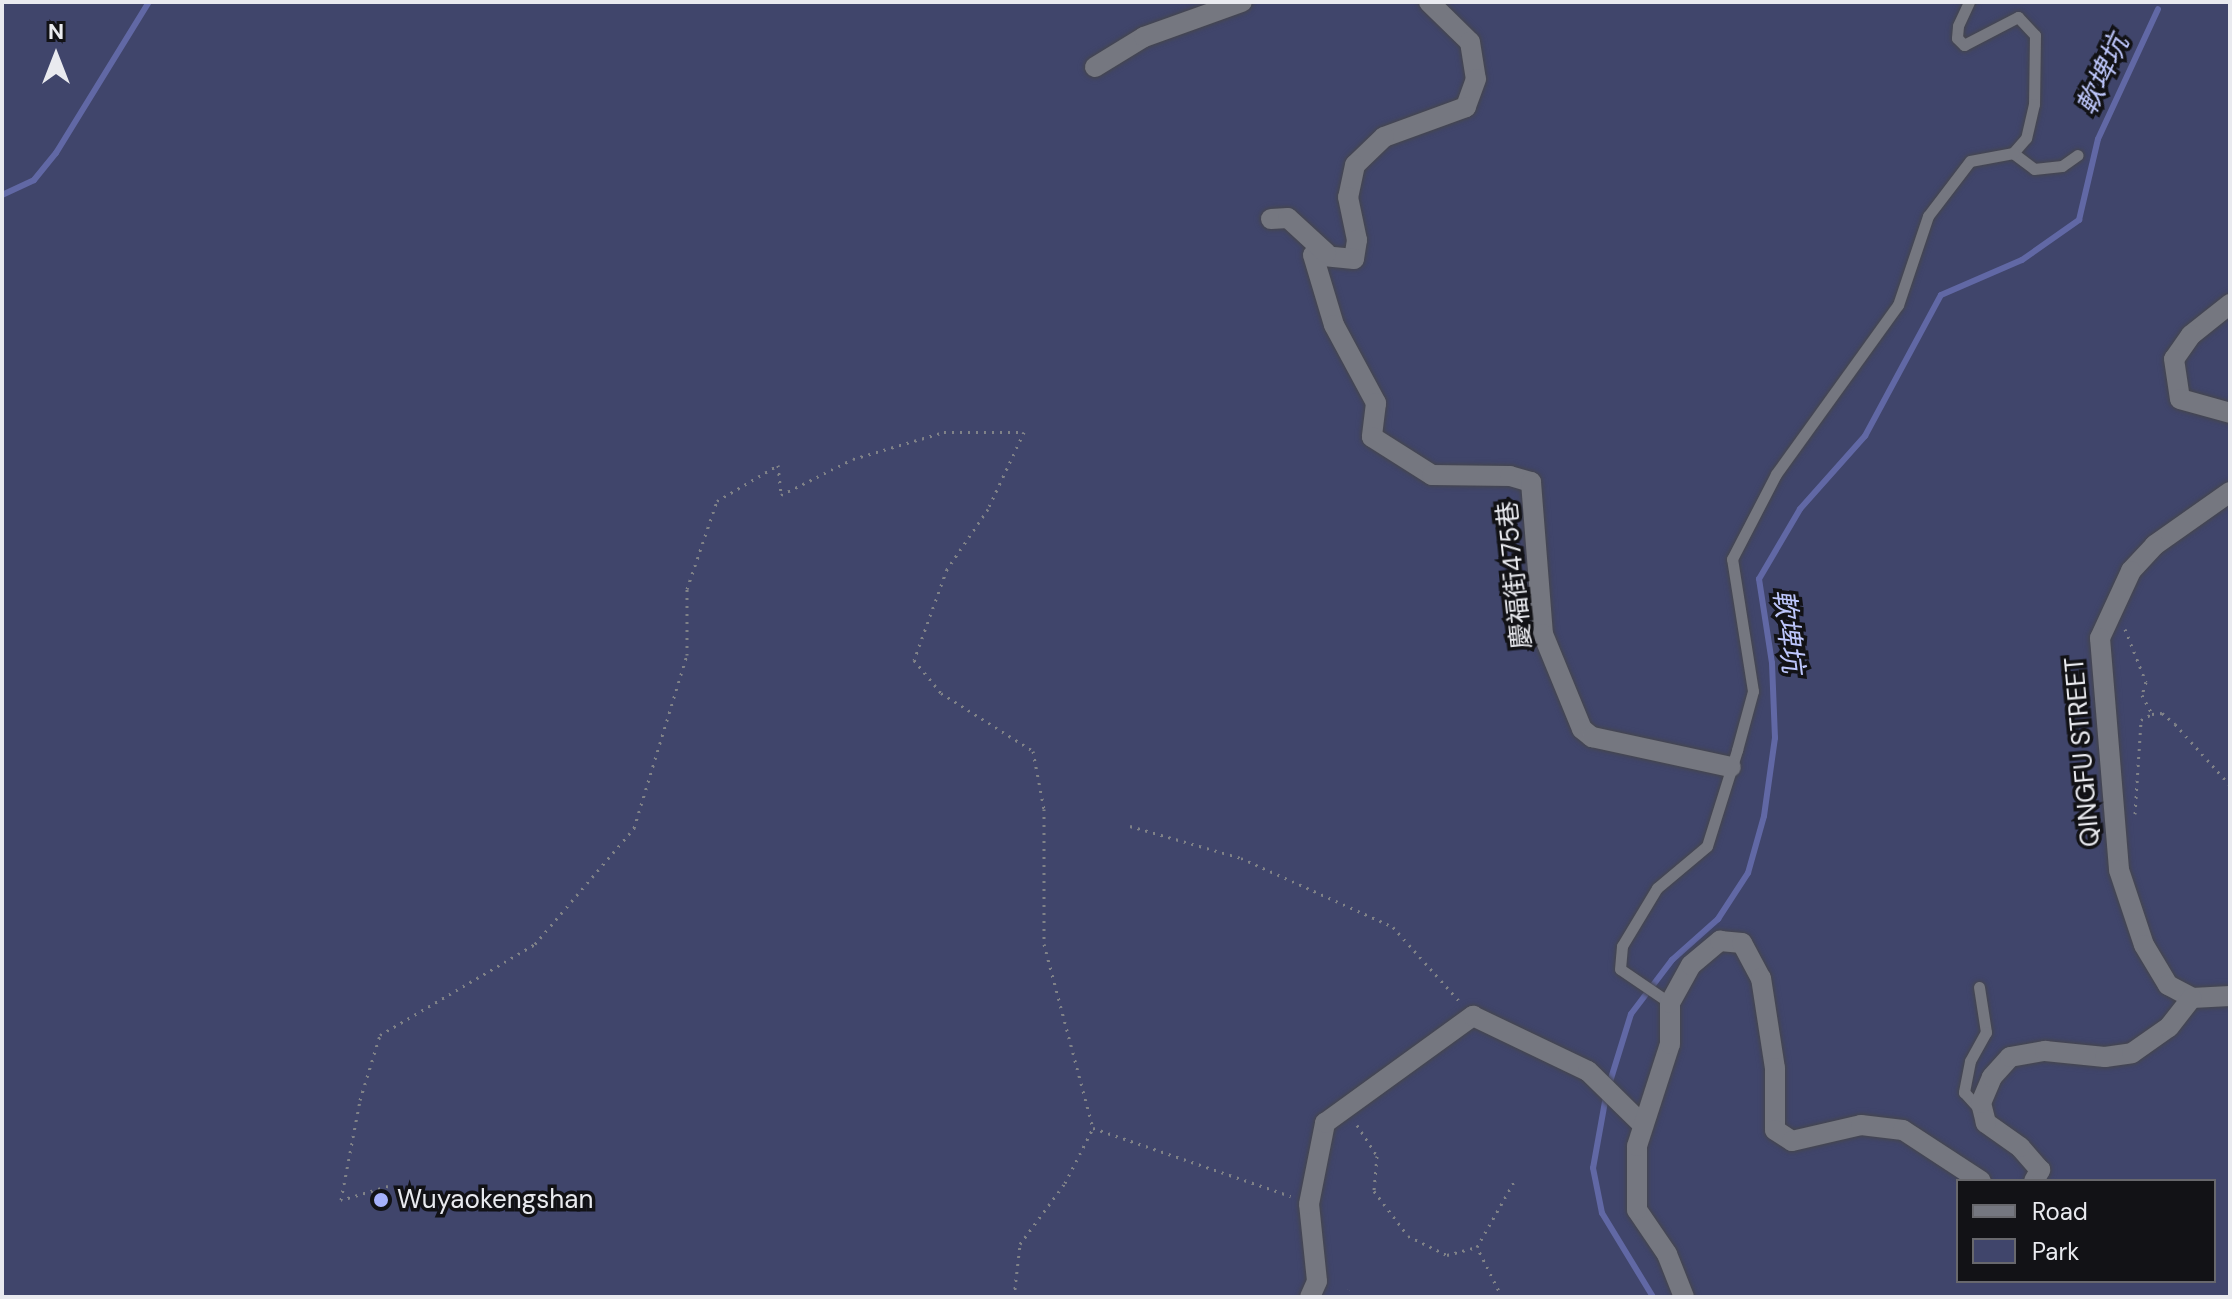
<!DOCTYPE html>
<meta charset="utf-8">
<style>
body{margin:0}
#map{position:relative;width:2232px;height:1299px;overflow:hidden;background:#282a31;font-family:"DM Sans","Noto Sans TC",sans-serif}
div>[style]{position:absolute}
.green>*{inset:0;background:#40456b}
.stream>*{height:6px;margin:-3px;padding:0 3px;transform-origin:3px;border-radius:3px;background:#6168a5}
.path>*{height:3px;margin-top:-1.5px;transform-origin:0;background:repeating-linear-gradient(90deg,#808288 0 2px,transparent 0 8px)}
.roads{filter:drop-shadow(0 0 2px #45464c) drop-shadow(0 0 2px #45464c)}
.service>*{height:11px;margin:-5.5px;padding:0 5.5px;transform-origin:5.5px;border-radius:5.5px;background:#757780}
.minor>*{height:20px;margin:-10px;padding:0 10px;transform-origin:10px;border-radius:10px;background:#757780}
.tertiary>*{height:20px;margin:-10px;padding:0 10px;transform-origin:10px;border-radius:10px;background:#757780}
.dots>*{width:22px;height:22px;translate:-50% -50%;box-sizing:border-box;border:4px solid #121216;border-radius:50%}
span{translate:-50% -50%;white-space:nowrap;text-align:center;line-height:1.15;-webkit-text-stroke:7px #121216;paint-order:stroke}
.street-label{font-size:26px;color:#e9eaef}
.poi-label{font-size:26px;color:#e9eaef}
.left{translate:0 -50%;text-align:left}
.water-label{font-size:28px;color:#bec7fc;font-style:italic}
.frame{position:absolute;inset:0;border:4px solid #e9eaef;pointer-events:none}
.legend{position:absolute;left:1956px;top:1179px;width:260px;height:104px;box-sizing:border-box;background:#121216;border:2px solid #68686d;margin:0;padding:10px 14px;list-style:none;font-size:24px;color:#e9eaef}
.legend li{display:flex;align-items:center;gap:16px;height:40px}
.legend b{width:40px;border:2px solid #68686d}
.north{position:absolute;left:16px;top:16px;width:80px;height:80px;-webkit-text-stroke:6px #121216;paint-order:stroke;rotate:0deg;font-size:22px;font-weight:700;line-height:32px;text-align:center;color:#e9eaef}
.north::after{content:'';display:block;margin:auto;width:28px;height:36px;background:#e9eaef;clip-path:polygon(50% 0,100% 100%,50% 72%,0 100%)}
</style>
<div id="map">
<div class="green">
<i style="clip-path:polygon(evenodd,2px 2px,2230px 2px,2230px 1297px,2px 1297px,2px 2px,1958px 1181px,2214px 1181px,2214px 1281px,1958px 1281px,1958px 1181px)"></i>
</div>
<div class="stream">
<i style="left:2px;top:195px;width:35px;rotate:-25deg"></i>
<i style="left:34px;top:180px;width:35px;rotate:-51deg"></i>
<i style="left:56px;top:153px;width:177px;rotate:-58.4deg"></i>
<i style="left:1609px;top:1085px;width:74px;rotate:-72.8deg"></i>
<i style="left:1631px;top:1014px;width:68px;rotate:-52.8deg"></i>
<i style="left:1672px;top:960px;width:62px;rotate:-41.7deg"></i>
<i style="left:1718px;top:919px;width:55px;rotate:-56.9deg"></i>
<i style="left:1748px;top:873px;width:59px;rotate:-74.3deg"></i>
<i style="left:1764px;top:816px;width:79px;rotate:-82deg"></i>
<i style="left:1775px;top:738px;width:75px;rotate:-92.3deg"></i>
<i style="left:1772px;top:663px;width:85px;rotate:-98.8deg"></i>
<i style="left:1759px;top:579px;width:81px;rotate:-59.6deg"></i>
<i style="left:1800px;top:509px;width:98px;rotate:-48.3deg"></i>
<i style="left:1865px;top:436px;width:160px;rotate:-61.7deg"></i>
<i style="left:1941px;top:295px;width:88px;rotate:-23.4deg"></i>
<i style="left:2022px;top:260px;width:70px;rotate:-35.1deg"></i>
<i style="left:2079px;top:220px;width:83px;rotate:-76.8deg"></i>
<i style="left:2098px;top:139px;width:143px;rotate:-65.2deg"></i>
<i style="left:1606px;top:1096px;width:73px;rotate:100.2deg"></i>
<i style="left:1593px;top:1168px;width:46px;rotate:78.7deg"></i>
<i style="left:1602px;top:1213px;width:98px;rotate:58.7deg"></i>
</div>
<div class="path">
<i style="left:2125px;top:629px;width:57px;rotate:68.4deg"></i>
<i style="left:2146px;top:682px;width:14px;rotate:107deg"></i>
<i style="left:2142px;top:695px;width:21px;rotate:62deg"></i>
<i style="left:2135px;top:814px;width:94px;rotate:-86.3deg"></i>
<i style="left:2141px;top:720px;width:13px;rotate:-29deg"></i>
<i style="left:2152px;top:714px;width:10px;rotate:-6deg"></i>
<i style="left:2162px;top:713px;width:17px;rotate:40deg"></i>
<i style="left:2175px;top:724px;width:82px;rotate:48deg"></i>
<i style="left:1130px;top:826px;width:116px;rotate:16.1deg"></i>
<i style="left:1241px;top:858px;width:167px;rotate:24.4deg"></i>
<i style="left:1393px;top:927px;width:102px;rotate:48.2deg"></i>
<i style="left:1357px;top:1125px;width:37px;rotate:57deg"></i>
<i style="left:1377px;top:1156px;width:35px;rotate:95deg"></i>
<i style="left:1374px;top:1191px;width:56px;rotate:52.9deg"></i>
<i style="left:1408px;top:1236px;width:43px;rotate:26deg"></i>
<i style="left:1447px;top:1255px;width:31px;rotate:-15deg"></i>
<i style="left:388px;top:1186px;width:49px;rotate:163.4deg"></i>
<i style="left:341px;top:1200px;width:102px;rotate:-79.2deg"></i>
<i style="left:360px;top:1100px;width:68px;rotate:-72.9deg"></i>
<i style="left:380px;top:1035px;width:180px;rotate:-30.4deg"></i>
<i style="left:535px;top:944px;width:153px;rotate:-49.5deg"></i>
<i style="left:634px;top:828px;width:181px;rotate:-73deg"></i>
<i style="left:687px;top:655px;width:66px;rotate:-90deg"></i>
<i style="left:687px;top:589px;width:93px;rotate:-71.2deg"></i>
<i style="left:717px;top:501px;width:71px;rotate:-30.5deg"></i>
<i style="left:778px;top:465px;width:30px;rotate:84deg"></i>
<i style="left:781px;top:495px;width:80px;rotate:-26.6deg"></i>
<i style="left:853px;top:459px;width:95px;rotate:-16.5deg"></i>
<i style="left:944px;top:432px;width:80px"></i>
<i style="left:1024px;top:432px;width:85px;rotate:115.1deg"></i>
<i style="left:988px;top:509px;width:73px;rotate:124.3deg"></i>
<i style="left:947px;top:569px;width:97px;rotate:109.9deg"></i>
<i style="left:914px;top:660px;width:43px;rotate:50.7deg"></i>
<i style="left:941px;top:693px;width:109px;rotate:32.2deg"></i>
<i style="left:1033px;top:751px;width:59px;rotate:79.3deg"></i>
<i style="left:1044px;top:809px;width:135px;rotate:90deg"></i>
<i style="left:1044px;top:944px;width:190px;rotate:75.1deg"></i>
<i style="left:1014px;top:1297px;width:53px;rotate:-83.5deg"></i>
<i style="left:1020px;top:1244px;width:76px;rotate:-53.6deg"></i>
<i style="left:1065px;top:1183px;width:62px;rotate:-63deg"></i>
<i style="left:1093px;top:1128px;width:209px;rotate:19deg"></i>
<i style="left:1345px;top:1297px;width:8px;rotate:-67deg"></i>
<i style="left:1364px;top:1297px;width:1px;rotate:-45deg"></i>
<i style="left:1502px;top:1297px;width:56px;rotate:-116.6deg"></i>
<i style="left:1477px;top:1247px;width:75px;rotate:-60.4deg"></i>
</div>
<div class="roads">
<div class="service">
<i style="left:1969px;top:2px;width:26px;rotate:115deg"></i>
<i style="left:1958px;top:26px;width:12px;rotate:95deg"></i>
<i style="left:1957px;top:38px;width:10px;rotate:45deg"></i>
<i style="left:1964px;top:45px;width:61px;rotate:-27.4deg"></i>
<i style="left:2018px;top:17px;width:25px;rotate:47deg"></i>
<i style="left:2035px;top:35px;width:69px;rotate:90.8deg"></i>
<i style="left:2034px;top:104px;width:35px;rotate:103deg"></i>
<i style="left:2026px;top:138px;width:20px;rotate:131deg"></i>
<i style="left:2013px;top:153px;width:26px;rotate:37deg"></i>
<i style="left:2034px;top:169px;width:28px;rotate:-6deg"></i>
<i style="left:2062px;top:166px;width:19px;rotate:-35deg"></i>
<i style="left:1979px;top:987px;width:46px;rotate:81.2deg"></i>
<i style="left:1986px;top:1032px;width:33px;rotate:119deg"></i>
<i style="left:1970px;top:1061px;width:32px;rotate:101deg"></i>
<i style="left:1964px;top:1092px;width:25px;rotate:48deg"></i>
<i style="left:1670px;top:1003px;width:60px;rotate:-145.8deg"></i>
<i style="left:1620px;top:969px;width:23px;rotate:-85deg"></i>
<i style="left:1622px;top:946px;width:68px;rotate:-58.9deg"></i>
<i style="left:1657px;top:888px;width:65px;rotate:-40deg"></i>
<i style="left:1707px;top:846px;width:101px;rotate:-72.6deg"></i>
<i style="left:1737px;top:750px;width:61px;rotate:-74.8deg"></i>
<i style="left:1753px;top:691px;width:134px;rotate:-99deg"></i>
<i style="left:1732px;top:559px;width:96px;rotate:-62.6deg"></i>
<i style="left:1776px;top:474px;width:208px;rotate:-54.2deg"></i>
<i style="left:1898px;top:305px;width:94px;rotate:-71.4deg"></i>
<i style="left:1928px;top:216px;width:69px;rotate:-52.6deg"></i>
<i style="left:1970px;top:161px;width:44px;rotate:-10.5deg"></i>
</div>
<div class="minor">
<i style="left:1429px;top:2px;width:57px;rotate:44.3deg"></i>
<i style="left:1470px;top:42px;width:37px;rotate:81deg"></i>
<i style="left:1476px;top:79px;width:30px;rotate:110deg"></i>
<i style="left:1466px;top:107px;width:87px;rotate:159.9deg"></i>
<i style="left:1384px;top:137px;width:40px;rotate:136deg"></i>
<i style="left:1355px;top:165px;width:33px;rotate:102deg"></i>
<i style="left:1348px;top:197px;width:44px;rotate:78.2deg"></i>
<i style="left:1357px;top:240px;width:19px;rotate:99deg"></i>
<i style="left:1354px;top:259px;width:41px;rotate:-174.4deg"></i>
<i style="left:1313px;top:255px;width:73px;rotate:73.3deg"></i>
<i style="left:1334px;top:325px;width:89px;rotate:61.7deg"></i>
<i style="left:1376px;top:403px;width:34px;rotate:97deg"></i>
<i style="left:1372px;top:437px;width:71px;rotate:32.3deg"></i>
<i style="left:1432px;top:475px;width:78px;rotate:0.7deg"></i>
<i style="left:1510px;top:476px;width:22px;rotate:16deg"></i>
<i style="left:1531px;top:482px;width:152px;rotate:85.5deg"></i>
<i style="left:1543px;top:634px;width:103px;rotate:67.7deg"></i>
<i style="left:1582px;top:729px;width:13px;rotate:39deg"></i>
<i style="left:1592px;top:737px;width:142px;rotate:12.2deg"></i>
<i style="left:1095px;top:67px;width:57px;rotate:-31.5deg"></i>
<i style="left:1144px;top:37px;width:104px;rotate:-19.7deg"></i>
<i style="left:1271px;top:219px;width:17px;rotate:-3deg"></i>
<i style="left:1288px;top:218px;width:52px;rotate:42.6deg"></i>
<i style="left:1310px;top:1297px;width:17px;rotate:-66deg"></i>
<i style="left:1317px;top:1281px;width:77px;rotate:-95.9deg"></i>
<i style="left:1309px;top:1204px;width:83px;rotate:-78.8deg"></i>
<i style="left:1325px;top:1123px;width:183px;rotate:-35.9deg"></i>
<i style="left:1473px;top:1016px;width:127px;rotate:25.6deg"></i>
<i style="left:1588px;top:1071px;width:77px;rotate:44.5deg"></i>
</div>
<div class="tertiary">
<i style="left:2230px;top:304px;width:50px;rotate:141.5deg"></i>
<i style="left:2191px;top:335px;width:29px;rotate:125deg"></i>
<i style="left:2174px;top:359px;width:40px;rotate:81.5deg"></i>
<i style="left:2180px;top:399px;width:52px;rotate:15.6deg"></i>
<i style="left:2230px;top:492px;width:92px;rotate:144.8deg"></i>
<i style="left:2155px;top:545px;width:35px;rotate:133deg"></i>
<i style="left:2131px;top:571px;width:74px;rotate:114.8deg"></i>
<i style="left:2100px;top:638px;width:233px;rotate:85.3deg"></i>
<i style="left:2119px;top:870px;width:79px;rotate:71.6deg"></i>
<i style="left:2144px;top:945px;width:47px;rotate:59deg"></i>
<i style="left:2168px;top:985px;width:27px;rotate:28deg"></i>
<i style="left:2192px;top:998px;width:38px;rotate:-3deg"></i>
<i style="left:2034px;top:1181px;width:13px;rotate:-61deg"></i>
<i style="left:2040px;top:1170px;width:30px;rotate:-131deg"></i>
<i style="left:2020px;top:1147px;width:42px;rotate:-144.8deg"></i>
<i style="left:1986px;top:1123px;width:21px;rotate:-104deg"></i>
<i style="left:1981px;top:1103px;width:28px;rotate:-67deg"></i>
<i style="left:1992px;top:1077px;width:27px;rotate:-48deg"></i>
<i style="left:2010px;top:1057px;width:36px;rotate:-10deg"></i>
<i style="left:2045px;top:1051px;width:60px;rotate:5.7deg"></i>
<i style="left:2105px;top:1057px;width:27px;rotate:-8deg"></i>
<i style="left:2132px;top:1053px;width:45px;rotate:-35.1deg"></i>
<i style="left:2169px;top:1027px;width:37px;rotate:-52deg"></i>
<i style="left:1684px;top:1297px;width:46px;rotate:-111.6deg"></i>
<i style="left:1667px;top:1254px;width:53px;rotate:-124.3deg"></i>
<i style="left:1637px;top:1210px;width:64px;rotate:-90deg"></i>
<i style="left:1637px;top:1146px;width:107px;rotate:-72.1deg"></i>
<i style="left:1670px;top:1044px;width:41px;rotate:-90deg"></i>
<i style="left:1670px;top:1003px;width:43px;rotate:-61.1deg"></i>
<i style="left:1691px;top:965px;width:38px;rotate:-40deg"></i>
<i style="left:1720px;top:941px;width:22px;rotate:5deg"></i>
<i style="left:1742px;top:943px;width:40px;rotate:62deg"></i>
<i style="left:1761px;top:978px;width:91px;rotate:81.2deg"></i>
<i style="left:1775px;top:1068px;width:62px;rotate:90deg"></i>
<i style="left:1775px;top:1130px;width:20px;rotate:33deg"></i>
<i style="left:1792px;top:1141px;width:71px;rotate:-13.1deg"></i>
<i style="left:1861px;top:1125px;width:42px;rotate:6.8deg"></i>
<i style="left:1903px;top:1130px;width:93px;rotate:33.2deg"></i>
</div>
</div>
<div class="dots">
<i style="left:381px;top:1200px;background:#a6b1fc"></i>
</div>
<div class="street-label">
<span style="left:1515px;top:575px;rotate:-96deg">慶福街475巷</span>
<span style="left:2083px;top:752px;rotate:-95deg">QINGFU STREET</span>
</div>
<div class="poi-label">
<span class="left" style="left:397px;top:1200px">Wuyaokengshan</span>
</div>
<div class="water-label">
<span style="left:2103px;top:75px;rotate:-65deg">軟埤坑</span>
<span style="left:1788px;top:631px;rotate:83deg">軟埤坑</span>
</div>
<div class="frame"></div>
<ul class="legend">
<li><b style="height:10px;background:#757780"></b>Road</li>
<li><b style="height:22px;background:#40456b"></b>Park</li>
</ul>
<div class="north">N</div>
</div>
